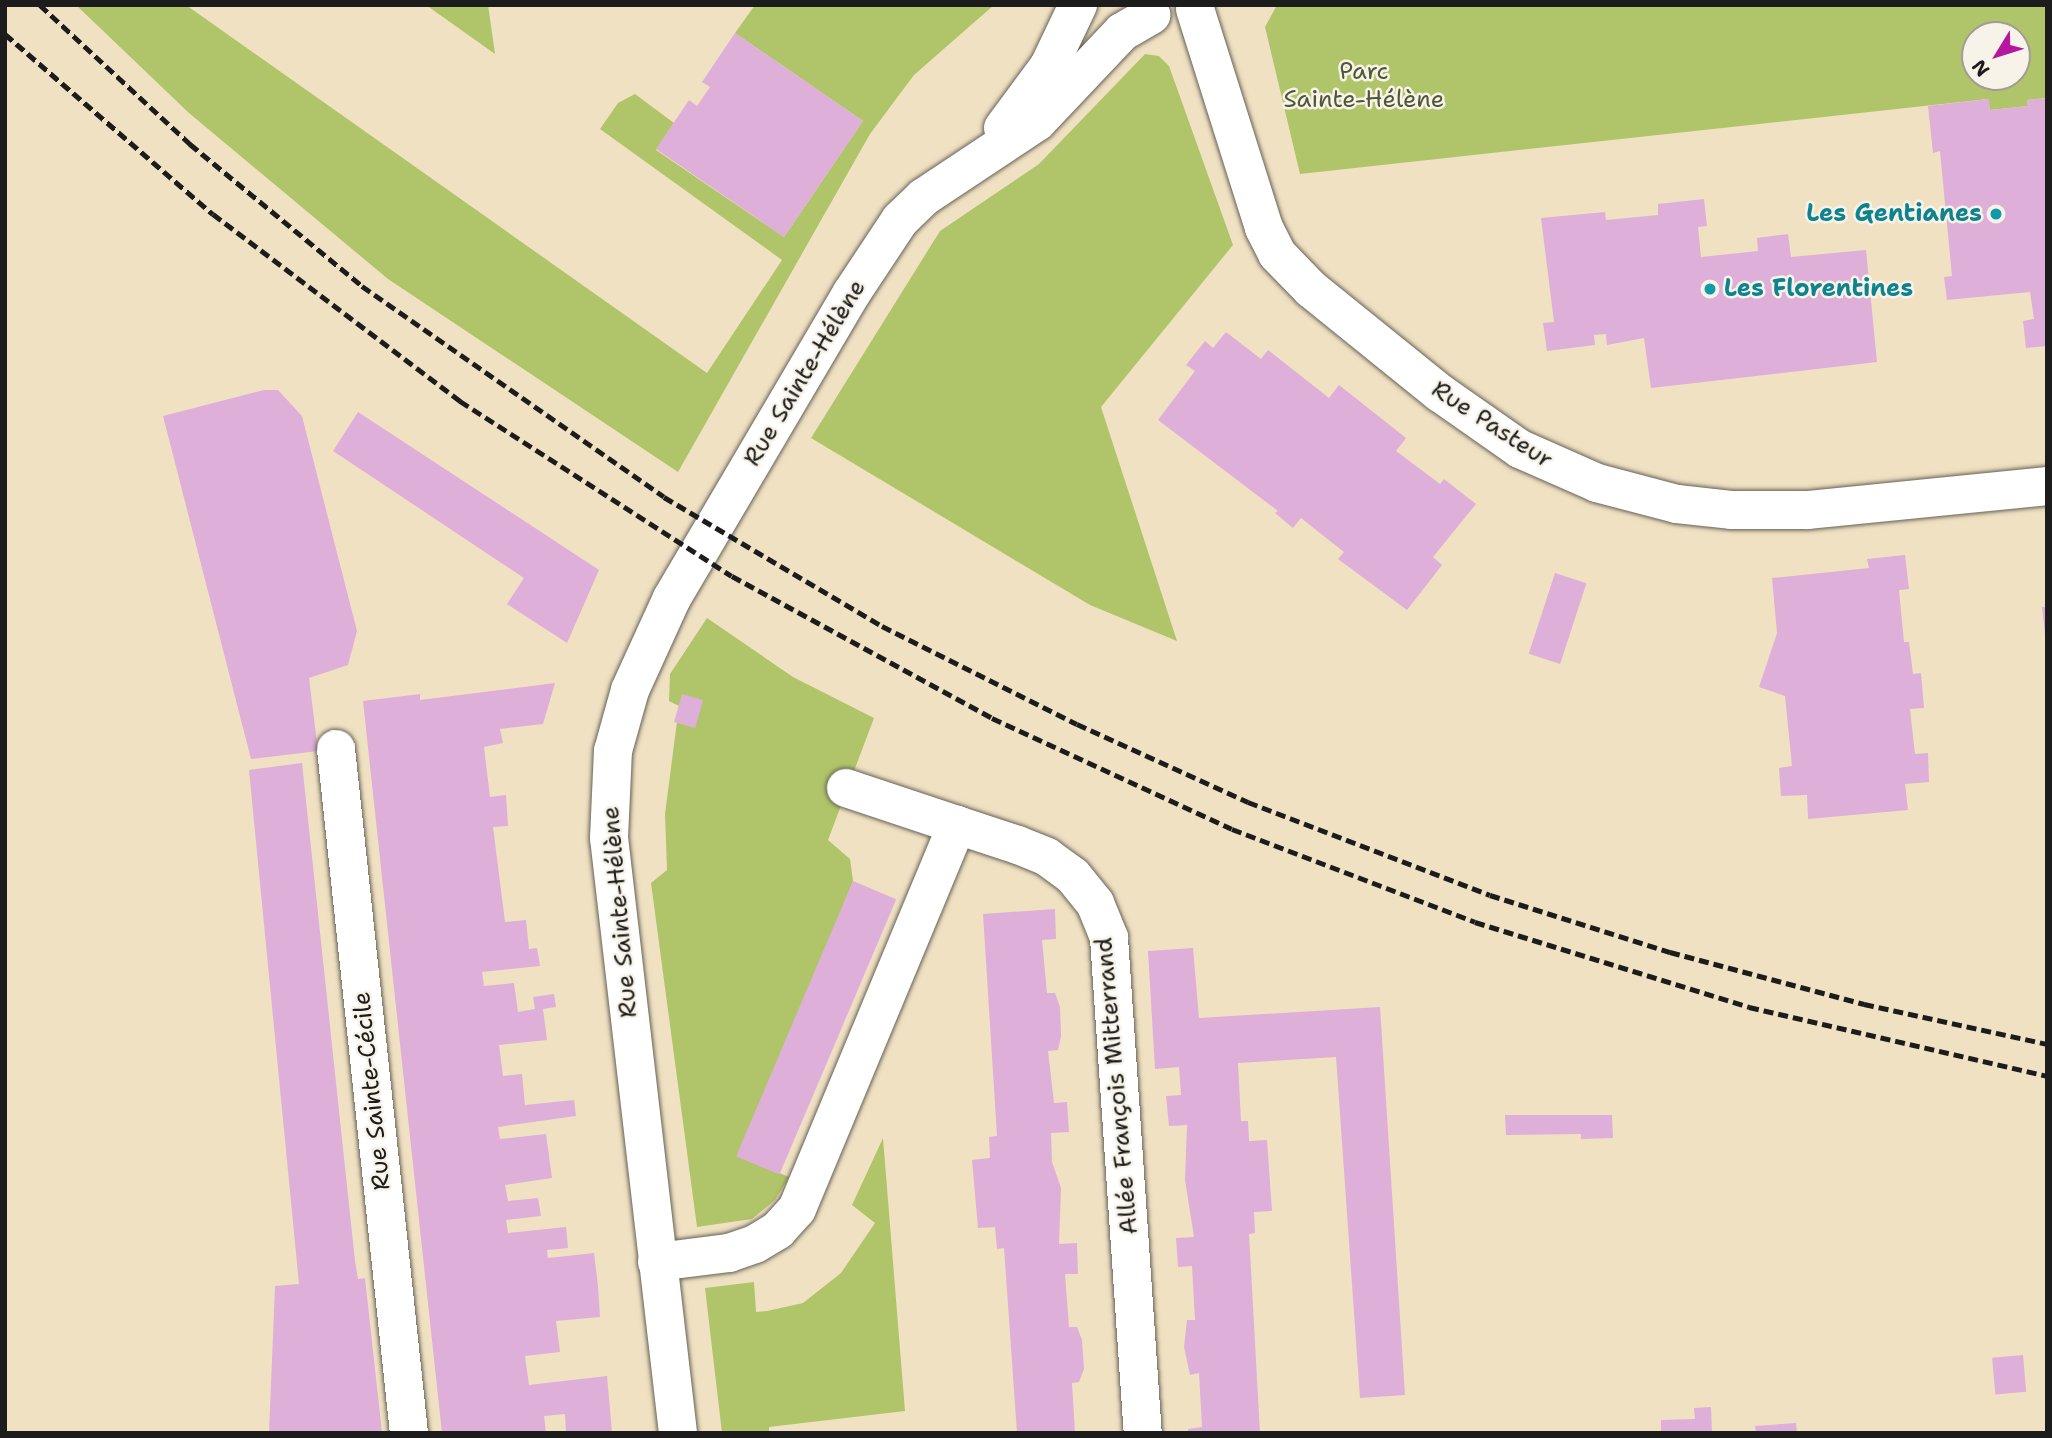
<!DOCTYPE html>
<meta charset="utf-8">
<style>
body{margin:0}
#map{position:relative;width:2052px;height:1438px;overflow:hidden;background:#f0e1c3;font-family:"Shantell Sans",sans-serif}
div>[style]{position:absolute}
.green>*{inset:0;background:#b0c569}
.building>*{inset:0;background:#deafd8;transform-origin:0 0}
.roads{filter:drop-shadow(0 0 2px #666156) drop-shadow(0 0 2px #666156)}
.minor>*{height:38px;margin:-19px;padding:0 19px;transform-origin:19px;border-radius:19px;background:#fff}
.rail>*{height:5px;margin-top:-2.5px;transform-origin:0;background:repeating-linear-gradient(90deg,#1c1c1c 0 10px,transparent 0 15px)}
.dots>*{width:19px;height:19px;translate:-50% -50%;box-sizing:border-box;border:4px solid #f7f3e8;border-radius:50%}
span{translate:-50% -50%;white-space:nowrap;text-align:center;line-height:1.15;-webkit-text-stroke:5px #f7f3e8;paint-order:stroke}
.park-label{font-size:24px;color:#505737}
.culture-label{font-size:24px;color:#0d838f;font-weight:700}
.right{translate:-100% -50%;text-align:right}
.left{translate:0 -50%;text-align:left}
.street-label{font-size:24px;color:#1c1c1c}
.frame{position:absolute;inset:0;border:7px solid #1c1c1c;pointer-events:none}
.north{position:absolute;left:1961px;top:21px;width:70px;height:70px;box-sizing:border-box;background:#f7f3e8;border:2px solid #9f9d96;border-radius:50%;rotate:232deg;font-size:19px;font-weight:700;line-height:28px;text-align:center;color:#1c1c1c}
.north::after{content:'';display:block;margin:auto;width:24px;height:32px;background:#b5179e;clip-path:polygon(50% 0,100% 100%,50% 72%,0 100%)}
</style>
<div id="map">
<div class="green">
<i style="clip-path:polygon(76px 5px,186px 5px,707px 373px,782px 260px,600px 129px,618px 103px,635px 94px,674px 123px,656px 150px,784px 237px,863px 121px,735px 33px,755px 5px,994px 5px,914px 75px,870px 134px,678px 472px,388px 279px,189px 113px)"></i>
<i style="clip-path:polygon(426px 5px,488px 5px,495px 54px)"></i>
<i style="clip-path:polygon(evenodd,1277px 5px,2047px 5px,2047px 98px,2027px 100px,2028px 106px,1990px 110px,1988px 99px,1300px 174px,1265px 27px,1277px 5px,1975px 35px,2017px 35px,2017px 77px,1975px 77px,1975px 35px)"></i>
<i style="clip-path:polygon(1145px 54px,1159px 56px,1169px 66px,1233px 245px,1101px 407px,1177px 641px,1090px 605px,811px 438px,940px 231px,1039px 164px)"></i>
<i style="clip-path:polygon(707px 618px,793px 677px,874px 718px,828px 840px,850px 859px,853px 881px,746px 1159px,789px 1177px,775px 1200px,752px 1219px,697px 1227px,651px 883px,667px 870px,665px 814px,679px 706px,669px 701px,670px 674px)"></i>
<i style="clip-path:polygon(883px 1138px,905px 1411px,769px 1427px,769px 1433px,722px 1433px,705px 1288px,754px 1282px,756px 1312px,767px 1311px,803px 1303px,841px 1273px,875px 1223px,852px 1205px)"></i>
</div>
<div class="building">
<i style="clip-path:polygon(735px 33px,863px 121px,784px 237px,656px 149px,689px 100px,697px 106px,710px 87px,702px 82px)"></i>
<i style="clip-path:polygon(2047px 98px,2047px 346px,2026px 348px,2023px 321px,2034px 319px,2030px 292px,1947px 300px,1944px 277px,1952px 276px,1940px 151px,1933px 153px,1928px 106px,1989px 99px,1990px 110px,2028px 106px,2027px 100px)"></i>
<i style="clip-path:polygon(1704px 199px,1707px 226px,1698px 227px,1701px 257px,1758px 251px,1757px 238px,1788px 234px,1791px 257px,1866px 250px,1877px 362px,1651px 388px,1644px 338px,1607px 345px,1606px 334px,1594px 335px,1595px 345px,1547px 351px,1543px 323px,1554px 322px,1541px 218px,1605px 212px,1606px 220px,1658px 215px,1658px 204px)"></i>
<i style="clip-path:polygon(1226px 332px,1261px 359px,1268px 350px,1329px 398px,1339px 385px,1406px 438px,1396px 451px,1440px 484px,1444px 479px,1476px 504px,1433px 557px,1442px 565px,1407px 610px,1338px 559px,1344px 552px,1301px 518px,1293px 528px,1275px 513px,1278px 511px,1158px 420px,1195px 371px,1186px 365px,1205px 341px,1213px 348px)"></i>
<i style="clip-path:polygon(264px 390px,278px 390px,302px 416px,357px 631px,348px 665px,309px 678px,318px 751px,251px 759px,163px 416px)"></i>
<i style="clip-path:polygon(358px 412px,599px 570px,567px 643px,507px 604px,524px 578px,333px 451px)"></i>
<i style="clip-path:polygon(1905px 555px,1909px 589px,1899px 590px,1904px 642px,1909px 642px,1913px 674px,1921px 673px,1924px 708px,1910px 709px,1915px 754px,1928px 753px,1929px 782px,1905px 784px,1908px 810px,1808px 819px,1807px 795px,1781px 796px,1779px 768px,1792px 766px,1785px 696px,1759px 687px,1777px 633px,1772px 578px,1869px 568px,1867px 559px)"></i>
<i style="left:1555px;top:573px;width:33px;height:85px;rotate:18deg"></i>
<i style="clip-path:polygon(2042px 607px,2047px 607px,2047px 634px,2045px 635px)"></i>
<i style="clip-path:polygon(555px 683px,543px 724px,500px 729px,503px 743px,484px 747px,490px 797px,506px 795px,508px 826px,493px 827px,505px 922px,526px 920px,529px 949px,537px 948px,540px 966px,482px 972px,484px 986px,514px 983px,518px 1012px,535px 1009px,533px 997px,554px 994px,556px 1007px,543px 1009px,547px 1040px,499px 1045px,503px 1076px,522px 1074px,525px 1105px,574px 1100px,576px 1116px,498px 1127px,500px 1139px,546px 1134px,552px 1178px,505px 1185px,508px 1201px,538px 1198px,541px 1216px,506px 1220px,508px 1233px,566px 1227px,568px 1248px,547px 1250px,548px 1258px,594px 1253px,598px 1286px,600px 1317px,556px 1321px,560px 1352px,525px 1356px,529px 1385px,607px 1376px,612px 1433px,566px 1433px,565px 1414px,544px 1416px,546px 1433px,442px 1433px,363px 701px,420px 694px,420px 700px)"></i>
<i style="left:682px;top:694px;width:22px;height:29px;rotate:16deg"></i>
<i style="clip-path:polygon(302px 763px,355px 1261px,358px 1279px,365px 1278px,382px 1433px,269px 1433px,275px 1286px,299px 1284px,249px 770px)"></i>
<i style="left:853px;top:881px;width:47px;height:299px;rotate:23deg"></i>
<i style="clip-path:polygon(1055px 909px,1056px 939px,1042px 940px,1047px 993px,1055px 993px,1060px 1007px,1061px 1036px,1058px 1050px,1048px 1051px,1054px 1103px,1067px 1102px,1069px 1132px,1051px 1133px,1052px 1162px,1061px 1188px,1059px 1244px,1077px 1243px,1078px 1274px,1065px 1274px,1069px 1327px,1077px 1327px,1082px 1340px,1084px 1369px,1079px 1382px,1072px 1383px,1075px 1433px,1017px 1433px,1004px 1248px,997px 1249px,995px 1227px,978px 1228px,972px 1160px,990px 1158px,989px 1137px,997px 1136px,983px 914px)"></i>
<i style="clip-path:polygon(1193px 948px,1199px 1018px,1380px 1007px,1405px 1395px,1360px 1398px,1336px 1057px,1238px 1063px,1241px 1121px,1248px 1121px,1249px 1141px,1267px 1140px,1272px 1211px,1254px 1212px,1255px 1233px,1249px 1234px,1260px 1433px,1188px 1433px,1188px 1429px,1202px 1427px,1199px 1373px,1190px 1375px,1184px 1347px,1187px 1320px,1195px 1320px,1192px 1266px,1178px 1267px,1176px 1238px,1194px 1237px,1185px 1180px,1187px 1125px,1169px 1126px,1166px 1096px,1181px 1095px,1179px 1067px,1155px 1069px,1148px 951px)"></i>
<i style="clip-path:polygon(1505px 1115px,1612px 1115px,1613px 1138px,1581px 1139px,1581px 1134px,1506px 1135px)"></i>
<i style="left:2023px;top:1355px;width:37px;height:31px;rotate:85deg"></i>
<i style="clip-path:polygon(1711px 1407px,1712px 1433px,1661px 1433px,1661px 1420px,1695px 1419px,1694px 1408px)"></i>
<i style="clip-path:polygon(1796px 1423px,1797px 1433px,1756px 1433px,1755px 1426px)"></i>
</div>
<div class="roads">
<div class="minor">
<i style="left:1195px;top:9px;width:230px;rotate:72.5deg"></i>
<i style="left:1264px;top:228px;width:29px;rotate:63deg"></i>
<i style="left:1277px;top:254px;width:49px;rotate:45.8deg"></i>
<i style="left:1311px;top:289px;width:166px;rotate:38.9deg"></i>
<i style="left:1440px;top:393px;width:98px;rotate:35deg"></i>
<i style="left:1520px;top:449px;width:84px;rotate:23.8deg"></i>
<i style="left:1597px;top:483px;width:83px;rotate:14.7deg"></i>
<i style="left:1677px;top:504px;width:54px;rotate:6.3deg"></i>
<i style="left:1731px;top:510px;width:77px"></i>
<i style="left:1808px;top:510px;width:240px;rotate:-5.7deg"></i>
<i style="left:1003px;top:128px;width:77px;rotate:-53.4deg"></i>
<i style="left:1049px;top:66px;width:68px;rotate:-64.6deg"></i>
<i style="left:336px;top:749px;width:688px;rotate:83.91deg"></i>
<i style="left:846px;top:788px;width:117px;rotate:18.4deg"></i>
<i style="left:657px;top:1262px;width:73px;rotate:-7.1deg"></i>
<i style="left:729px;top:1253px;width:28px;rotate:-19deg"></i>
<i style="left:755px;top:1244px;width:27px;rotate:-31deg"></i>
<i style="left:778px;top:1230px;width:28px;rotate:-48deg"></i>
<i style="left:797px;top:1209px;width:416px;rotate:-67.4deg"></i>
<i style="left:957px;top:825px;width:64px;rotate:18.2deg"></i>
<i style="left:1018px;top:845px;width:31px;rotate:22deg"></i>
<i style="left:1047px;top:857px;width:32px;rotate:36deg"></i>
<i style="left:1073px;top:876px;width:35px;rotate:51deg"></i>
<i style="left:1095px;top:903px;width:38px;rotate:68deg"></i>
<i style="left:1109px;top:938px;width:496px;rotate:86.1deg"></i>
<i style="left:678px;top:1433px;width:599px;rotate:-96.61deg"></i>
<i style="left:609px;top:838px;width:87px;rotate:-87.4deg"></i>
<i style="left:613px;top:751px;width:63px;rotate:-74.4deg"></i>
<i style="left:630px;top:690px;width:101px;rotate:-65.5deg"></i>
<i style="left:672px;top:598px;width:353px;rotate:-59.5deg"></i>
<i style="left:851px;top:294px;width:89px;rotate:-56.5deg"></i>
<i style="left:900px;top:220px;width:33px;rotate:-44deg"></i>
<i style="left:924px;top:197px;width:136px;rotate:-33.6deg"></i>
<i style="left:1037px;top:122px;width:124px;rotate:-46.6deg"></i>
<i style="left:1122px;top:32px;width:34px;rotate:-30deg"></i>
</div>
</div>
<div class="rail">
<i style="left:40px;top:5px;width:205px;rotate:42.8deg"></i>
<i style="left:190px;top:144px;width:223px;rotate:39.5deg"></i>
<i style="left:362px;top:286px;width:368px;rotate:34.9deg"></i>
<i style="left:664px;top:497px;width:253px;rotate:30.6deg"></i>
<i style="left:882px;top:626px;width:218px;rotate:26.7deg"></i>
<i style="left:1077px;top:724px;width:188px;rotate:24.5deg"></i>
<i style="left:1248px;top:802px;width:259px;rotate:21deg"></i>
<i style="left:1490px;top:895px;width:189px;rotate:17.6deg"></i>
<i style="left:1670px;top:952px;width:201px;rotate:15deg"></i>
<i style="left:1864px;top:1004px;width:187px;rotate:12.3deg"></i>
<i style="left:5px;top:34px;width:275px;rotate:40.9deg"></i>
<i style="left:213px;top:214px;width:310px;rotate:37.1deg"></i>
<i style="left:460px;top:401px;width:323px;rotate:32.8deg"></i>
<i style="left:732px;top:576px;width:296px;rotate:28.6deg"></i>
<i style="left:992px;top:718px;width:264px;rotate:24.8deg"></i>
<i style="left:1232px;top:829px;width:260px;rotate:20.9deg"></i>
<i style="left:1475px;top:922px;width:287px;rotate:17.2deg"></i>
<i style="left:1749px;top:1007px;width:306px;rotate:13deg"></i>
</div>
<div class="dots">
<i style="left:1996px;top:214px;background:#0f9aa8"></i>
<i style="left:1710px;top:289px;background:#0f9aa8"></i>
</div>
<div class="park-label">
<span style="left:1364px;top:86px">Parc<br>Sainte-Hélène</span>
</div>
<div class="culture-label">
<span class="right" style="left:1982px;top:214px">Les Gentianes</span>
<span class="left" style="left:1724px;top:289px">Les Florentines</span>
</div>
<div class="street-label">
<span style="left:805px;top:373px;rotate:-59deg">Rue Sainte-Hélène</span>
<span style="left:1492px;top:425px;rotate:33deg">Rue Pasteur</span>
<span style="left:620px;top:912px;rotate:-95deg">Rue Sainte-Hélène</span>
<span style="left:1117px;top:1086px;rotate:-95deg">Allée François Mitterrand</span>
<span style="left:372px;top:1091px;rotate:-96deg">Rue Sainte-Cécile</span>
</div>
<div class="frame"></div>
<div class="north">N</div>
</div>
